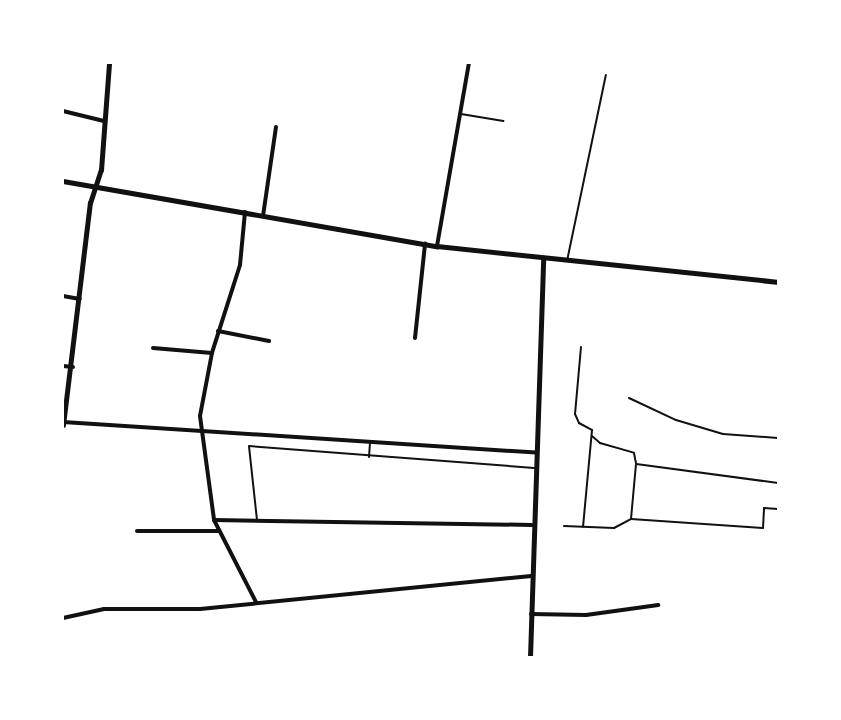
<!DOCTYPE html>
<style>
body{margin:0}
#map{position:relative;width:841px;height:720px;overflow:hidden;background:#fff;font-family:Roboto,sans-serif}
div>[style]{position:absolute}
.service>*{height:2px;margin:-1px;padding:0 1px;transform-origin:1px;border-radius:1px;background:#111}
.minor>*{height:4px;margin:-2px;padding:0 2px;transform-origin:2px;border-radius:2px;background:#111}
.tertiary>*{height:4.5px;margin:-2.25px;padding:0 2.25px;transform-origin:2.25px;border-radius:2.25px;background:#111}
.secondary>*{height:5px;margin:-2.5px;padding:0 2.5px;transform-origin:2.5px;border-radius:2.5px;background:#111}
span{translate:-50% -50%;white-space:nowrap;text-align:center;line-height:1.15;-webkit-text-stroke:4.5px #fff;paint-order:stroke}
.frame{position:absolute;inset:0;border:64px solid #fff;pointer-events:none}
</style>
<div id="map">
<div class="service">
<i style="left:461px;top:114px;width:43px;rotate:9.5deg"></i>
<i style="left:567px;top:261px;width:190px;rotate:-78.2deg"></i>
<i style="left:581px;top:347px;width:67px;rotate:95.1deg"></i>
<i style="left:575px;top:414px;width:10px;rotate:66deg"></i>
<i style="left:579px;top:423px;width:15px;rotate:28deg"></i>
<i style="left:592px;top:430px;width:97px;rotate:95.3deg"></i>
<i style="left:629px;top:398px;width:52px;rotate:25.1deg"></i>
<i style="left:676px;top:420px;width:49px;rotate:16.6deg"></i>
<i style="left:723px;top:434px;width:55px;rotate:4.2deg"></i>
<i style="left:592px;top:436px;width:11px;rotate:41deg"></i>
<i style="left:600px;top:443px;width:35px;rotate:16deg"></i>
<i style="left:634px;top:453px;width:10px;rotate:79deg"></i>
<i style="left:369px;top:457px;width:14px;rotate:-86deg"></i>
<i style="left:778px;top:483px;width:143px;rotate:-172.4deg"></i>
<i style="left:636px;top:464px;width:55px;rotate:95.2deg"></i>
<i style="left:631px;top:519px;width:132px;rotate:3.9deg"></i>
<i style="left:763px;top:528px;width:20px;rotate:-87deg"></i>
<i style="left:764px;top:508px;width:14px;rotate:4deg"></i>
<i style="left:257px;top:520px;width:74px;rotate:-96.2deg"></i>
<i style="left:249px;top:446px;width:286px;rotate:4.4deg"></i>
<i style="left:564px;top:526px;width:50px;rotate:2.3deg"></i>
<i style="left:614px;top:528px;width:19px;rotate:-28deg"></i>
</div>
<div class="minor">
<i style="left:63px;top:111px;width:42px;rotate:13.7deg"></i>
<i style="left:245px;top:212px;width:53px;rotate:95.4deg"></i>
<i style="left:240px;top:265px;width:92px;rotate:107.7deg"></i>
<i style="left:212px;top:353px;width:64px;rotate:100.8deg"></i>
<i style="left:200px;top:416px;width:105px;rotate:82.3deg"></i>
<i style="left:214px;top:520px;width:92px;rotate:62.9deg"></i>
<i style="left:263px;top:216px;width:90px;rotate:-81.7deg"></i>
<i style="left:437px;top:246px;width:186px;rotate:-80.1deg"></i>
<i style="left:63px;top:296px;width:17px;rotate:10deg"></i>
<i style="left:218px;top:331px;width:52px;rotate:11.1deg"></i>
<i style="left:415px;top:338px;width:95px;rotate:-83.9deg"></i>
<i style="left:153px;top:348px;width:59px;rotate:4.8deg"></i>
<i style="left:63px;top:366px;width:10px;rotate:6deg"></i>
<i style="left:63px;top:422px;width:474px;rotate:3.7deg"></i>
<i style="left:214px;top:520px;width:318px;rotate:0.9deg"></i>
<i style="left:137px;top:531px;width:81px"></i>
<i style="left:531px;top:614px;width:55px;rotate:1deg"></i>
<i style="left:586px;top:615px;width:73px;rotate:-7.9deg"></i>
<i style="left:63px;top:618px;width:42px;rotate:-12.4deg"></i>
<i style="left:104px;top:609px;width:96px"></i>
<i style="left:200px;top:609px;width:333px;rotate:-5.7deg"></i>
</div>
<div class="tertiary">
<i style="left:63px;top:181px;width:380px;rotate:9.9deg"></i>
<i style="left:437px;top:246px;width:343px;rotate:6deg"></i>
<i style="left:530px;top:657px;width:399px;rotate:-88.1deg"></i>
</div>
<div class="secondary">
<i style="left:63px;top:425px;width:224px;rotate:-83.1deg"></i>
<i style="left:90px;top:203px;width:35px;rotate:-72deg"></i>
<i style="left:101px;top:170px;width:107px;rotate:-85.7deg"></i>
</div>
<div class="frame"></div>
</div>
